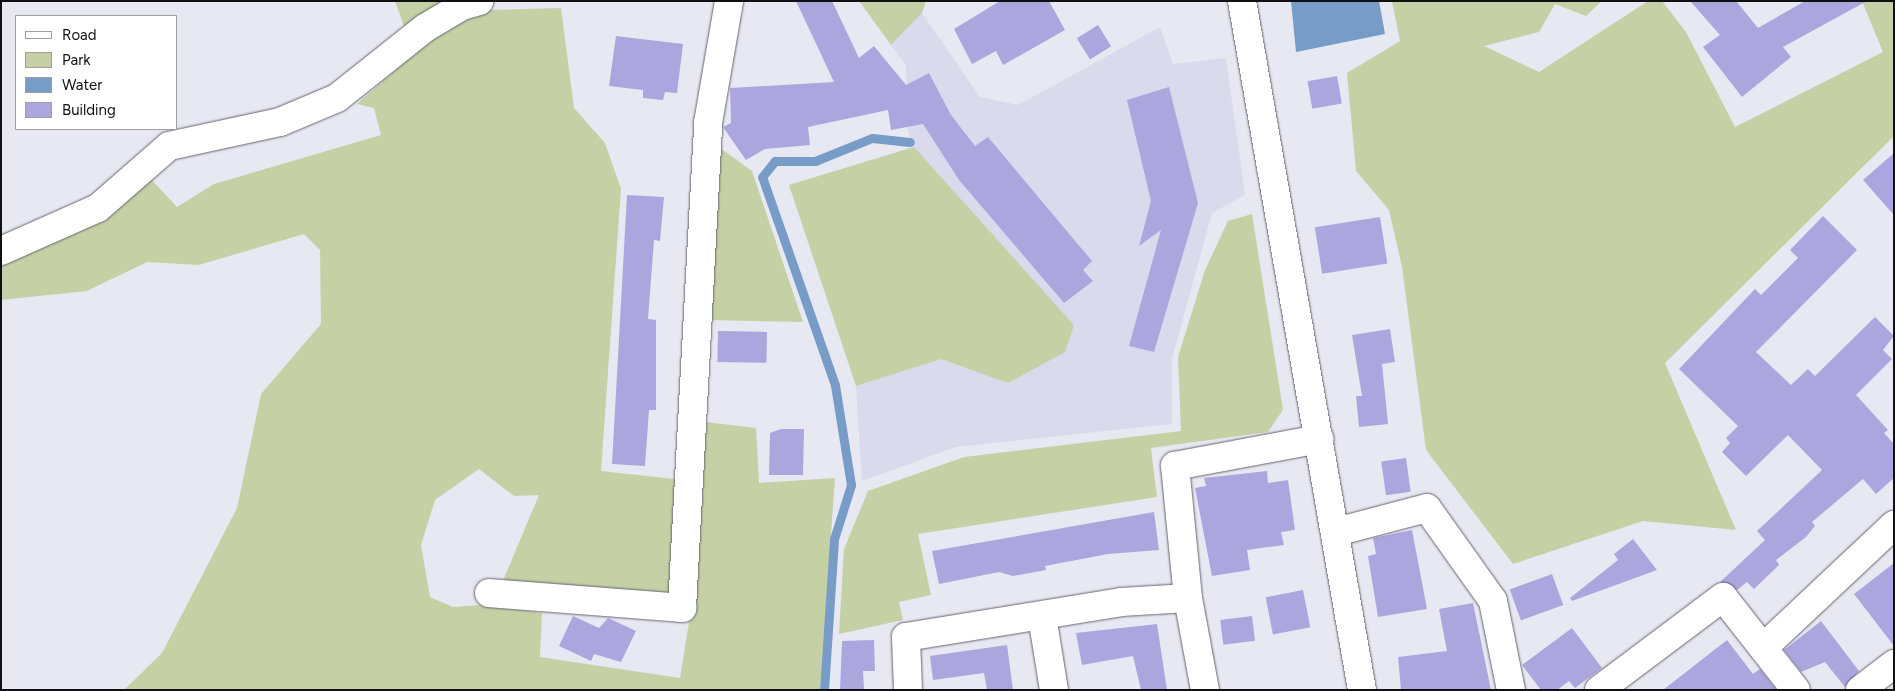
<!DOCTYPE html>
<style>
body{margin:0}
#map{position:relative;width:1895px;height:691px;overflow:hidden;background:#e8e8f3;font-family:Figtree,sans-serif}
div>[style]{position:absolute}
.built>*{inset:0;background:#dadaec}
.green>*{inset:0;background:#c5d1a5}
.water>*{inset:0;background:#789cc8}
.stream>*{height:9px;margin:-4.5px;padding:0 4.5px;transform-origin:4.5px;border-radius:4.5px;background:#789cc8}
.building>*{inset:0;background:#aba6dd;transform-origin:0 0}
.roads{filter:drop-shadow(0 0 1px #65646e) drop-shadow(0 0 1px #65646e)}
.street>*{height:28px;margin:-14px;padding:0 14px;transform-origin:14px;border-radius:14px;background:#fff}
.secondary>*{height:28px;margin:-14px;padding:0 14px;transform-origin:14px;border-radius:14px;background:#fff}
span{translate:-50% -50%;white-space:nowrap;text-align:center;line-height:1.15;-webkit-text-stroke:4px #fff;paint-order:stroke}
.frame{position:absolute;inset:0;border:2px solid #100f13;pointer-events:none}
.legend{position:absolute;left:15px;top:15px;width:162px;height:115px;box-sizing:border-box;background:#fff;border:1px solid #9f9fa1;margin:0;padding:6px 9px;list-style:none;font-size:15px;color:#100f13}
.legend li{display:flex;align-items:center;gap:10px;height:25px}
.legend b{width:25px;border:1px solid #9f9fa1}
</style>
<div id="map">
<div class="built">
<i style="clip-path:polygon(922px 13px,980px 97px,1018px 105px,1160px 27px,1173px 64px,1226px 58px,1245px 195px,1212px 213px,1172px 359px,1172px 424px,956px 447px,862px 481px,856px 386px,789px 185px,914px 147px,908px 132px,906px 65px,891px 45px)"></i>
</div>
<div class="green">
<i style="clip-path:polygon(395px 1px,448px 1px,405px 29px)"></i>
<i style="clip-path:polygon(859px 1px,926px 1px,922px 13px,891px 45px)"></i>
<i style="clip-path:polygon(1392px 1px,1602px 1px,1586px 16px,1555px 4px,1539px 32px,1484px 46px,1539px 72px,1648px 1px,1662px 1px,1686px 32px,1735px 127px,1883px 52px,1862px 1px,1894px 1px,1894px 136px,1665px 363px,1736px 530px,1643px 521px,1513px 564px,1426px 450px,1402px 267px,1389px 210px,1356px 171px,1347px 73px,1400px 41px)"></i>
<i style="clip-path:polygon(561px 8px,574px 108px,605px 143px,621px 189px,601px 471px,675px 479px,670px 594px,502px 583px,539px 495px,514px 496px,479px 469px,435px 500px,421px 545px,430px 597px,453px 607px,481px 605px,542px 613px,540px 657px,680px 678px,690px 616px,706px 422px,756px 428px,759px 483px,835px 478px,820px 690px,124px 690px,162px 653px,237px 508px,261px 394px,321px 324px,320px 250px,304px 234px,199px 265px,147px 262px,87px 291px,1px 300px,1px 264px,104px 221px,150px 178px,177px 207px,214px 184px,381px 135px,374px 108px,357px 104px,436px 34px,489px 10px)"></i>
<i style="clip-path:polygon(716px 145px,752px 171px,803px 322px,709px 320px)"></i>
<i style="clip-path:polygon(914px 147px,1074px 325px,1065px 352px,1008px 383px,941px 359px,856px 386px,789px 185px)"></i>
<i style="clip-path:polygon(1252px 214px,1283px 410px,1268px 432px,1151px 448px,1157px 497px,918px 534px,931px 595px,899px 602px,903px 620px,839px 634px,844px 549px,868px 491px,964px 457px,1181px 431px,1178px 357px,1205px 270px,1228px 221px)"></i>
</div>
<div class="water">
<i style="clip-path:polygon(1291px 1px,1379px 1px,1385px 34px,1296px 52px)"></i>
</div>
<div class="stream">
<i style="left:824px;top:690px;width:151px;rotate:-86.2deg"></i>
<i style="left:834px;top:539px;width:57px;rotate:-72.5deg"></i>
<i style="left:851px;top:485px;width:101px;rotate:-99.1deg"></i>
<i style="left:835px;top:385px;width:220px;rotate:-109.3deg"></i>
<i style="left:762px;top:177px;width:21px;rotate:-51deg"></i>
<i style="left:775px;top:161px;width:40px"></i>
<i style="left:815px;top:161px;width:61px;rotate:-22deg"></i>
<i style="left:872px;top:138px;width:38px;rotate:6deg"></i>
</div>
<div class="building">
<i style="clip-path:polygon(796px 1px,832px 1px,859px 58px,874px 46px,906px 85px,929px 73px,951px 115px,975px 146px,988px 137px,1092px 261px,1083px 270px,1093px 281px,1064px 303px,959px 180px,923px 124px,891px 130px,888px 110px,808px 127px,810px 145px,765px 149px,746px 160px,723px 127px,731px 123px,730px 88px,834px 82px)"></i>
<i style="clip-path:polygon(1000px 1px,1049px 1px,1065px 30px,1003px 65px,996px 51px,972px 64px,954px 29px)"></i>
<i style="clip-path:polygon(1690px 1px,1736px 1px,1758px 28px,1805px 1px,1867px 1px,1783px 47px,1791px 57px,1742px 97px,1703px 47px,1720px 35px)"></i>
<i style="left:1098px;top:25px;width:25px;height:25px;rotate:58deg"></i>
<i style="clip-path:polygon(616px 36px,683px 44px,677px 93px,665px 92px,663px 100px,643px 98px,643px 90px,609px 86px)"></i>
<i style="left:1337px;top:76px;width:28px;height:30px;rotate:80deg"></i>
<i style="clip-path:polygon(1169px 87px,1198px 203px,1154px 352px,1129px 346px,1161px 230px,1139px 246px,1151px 201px,1127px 100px)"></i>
<i style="clip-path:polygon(1894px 153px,1894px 215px,1863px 180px)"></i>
<i style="clip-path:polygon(627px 195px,664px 197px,660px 241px,654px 240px,648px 319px,656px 320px,656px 410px,649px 410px,645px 466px,612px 464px)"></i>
<i style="clip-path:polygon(1823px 216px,1857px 250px,1756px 352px,1791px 385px,1808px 369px,1815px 376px,1875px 317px,1894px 336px,1883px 350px,1892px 359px,1856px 395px,1888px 430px,1884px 433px,1894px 444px,1894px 478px,1876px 494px,1863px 479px,1812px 522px,1815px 526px,1806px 537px,1776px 560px,1779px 565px,1754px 589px,1747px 582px,1737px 590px,1720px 582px,1765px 540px,1757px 531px,1822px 470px,1788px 435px,1746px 476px,1722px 452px,1730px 443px,1726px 438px,1738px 426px,1679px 369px,1755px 289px,1761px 295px,1798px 258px,1790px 250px)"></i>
<i style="left:1380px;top:217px;width:47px;height:66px;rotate:81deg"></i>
<i style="clip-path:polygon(1390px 329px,1395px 362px,1382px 364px,1388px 424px,1359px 427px,1356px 396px,1362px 396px,1352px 335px)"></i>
<i style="left:718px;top:331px;width:49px;height:31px;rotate:1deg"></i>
<i style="clip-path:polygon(781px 429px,804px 429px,803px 475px,769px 475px,770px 433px)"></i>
<i style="left:1406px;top:458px;width:34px;height:25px;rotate:82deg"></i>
<i style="clip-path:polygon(1267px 471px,1268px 483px,1288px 480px,1295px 530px,1281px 532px,1284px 545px,1247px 550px,1250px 570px,1212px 576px,1195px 488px,1206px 486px,1204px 478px)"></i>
<i style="clip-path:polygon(1154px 512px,1159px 550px,1108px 554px,1045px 566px,1046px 570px,1013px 576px,999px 572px,939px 584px,932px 551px)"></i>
<i style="clip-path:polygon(1412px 530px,1427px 609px,1378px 617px,1368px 556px,1376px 554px,1373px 538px)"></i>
<i style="clip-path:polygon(1633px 539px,1657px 570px,1572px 601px,1570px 598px,1618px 560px,1614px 554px)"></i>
<i style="clip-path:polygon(1894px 563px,1894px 646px,1854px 594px)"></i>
<i style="left:1552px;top:574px;width:33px;height:45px;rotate:70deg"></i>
<i style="left:1303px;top:590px;width:38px;height:38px;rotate:79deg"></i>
<i style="clip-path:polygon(1473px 603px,1491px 690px,1401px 690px,1398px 657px,1447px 651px,1439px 609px)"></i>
<i style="clip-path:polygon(573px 616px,599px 628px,608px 618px,636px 631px,621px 662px,594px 654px,591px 661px,559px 646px)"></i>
<i style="left:1252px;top:616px;width:25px;height:32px;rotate:83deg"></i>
<i style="clip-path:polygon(1821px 621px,1859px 671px,1845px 687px,1825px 662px,1801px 672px,1784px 650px)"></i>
<i style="clip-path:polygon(1157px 624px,1167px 690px,1141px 690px,1133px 656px,1082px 665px,1076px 633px)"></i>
<i style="clip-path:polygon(1572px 628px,1602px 668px,1575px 688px,1569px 681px,1557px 690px,1541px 690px,1522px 665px)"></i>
<i style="clip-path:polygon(874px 640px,875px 671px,863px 671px,864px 690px,840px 690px,842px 641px)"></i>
<i style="clip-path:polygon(1727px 640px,1753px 674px,1760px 669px,1776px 689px,1663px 690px)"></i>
<i style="clip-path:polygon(1007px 645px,1013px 690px,987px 690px,984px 673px,933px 680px,930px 656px)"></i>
</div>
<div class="roads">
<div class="street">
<i style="left:1px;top:251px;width:106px;rotate:-23.9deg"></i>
<i style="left:98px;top:208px;width:94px;rotate:-41.1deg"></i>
<i style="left:169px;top:146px;width:114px;rotate:-12.2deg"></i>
<i style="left:280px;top:122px;width:62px;rotate:-22.8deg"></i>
<i style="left:337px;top:98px;width:112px;rotate:-38.5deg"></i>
<i style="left:425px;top:28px;width:43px;rotate:-30.7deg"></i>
<i style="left:462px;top:6px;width:18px;rotate:-16deg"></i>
<i style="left:1336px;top:532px;width:94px;rotate:-14.8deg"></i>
<i style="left:1427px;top:508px;width:114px;rotate:54.6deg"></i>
<i style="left:1493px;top:601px;width:91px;rotate:78.6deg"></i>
<i style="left:489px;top:593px;width:194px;rotate:4.4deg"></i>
<i style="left:682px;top:608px;width:486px;rotate:-86.9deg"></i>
<i style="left:708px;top:123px;width:124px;rotate:-80.2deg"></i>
<i style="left:1042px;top:616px;width:75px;rotate:80.8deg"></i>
<i style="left:1763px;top:648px;width:180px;rotate:-43.2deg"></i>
<i style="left:908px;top:690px;width:53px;rotate:-92.2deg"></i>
<i style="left:906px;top:637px;width:218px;rotate:-9.2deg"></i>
<i style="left:1121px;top:602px;width:67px;rotate:-3.4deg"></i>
<i style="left:1205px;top:690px;width:94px;rotate:-100.5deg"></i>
<i style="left:1188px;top:598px;width:133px;rotate:-95.6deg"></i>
<i style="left:1175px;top:466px;width:147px;rotate:-10.6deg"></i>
<i style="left:1599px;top:690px;width:155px;rotate:-36.9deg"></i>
<i style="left:1723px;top:597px;width:118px;rotate:51.9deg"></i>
<i style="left:1860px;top:690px;width:43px;rotate:-37.4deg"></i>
</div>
<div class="secondary">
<i style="left:1242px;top:1px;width:699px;rotate:80.12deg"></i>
</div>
</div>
<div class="frame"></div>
<ul class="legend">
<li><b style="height:6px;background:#fff"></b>Road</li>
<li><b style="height:14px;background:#c5d1a5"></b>Park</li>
<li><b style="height:14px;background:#789cc8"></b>Water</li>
<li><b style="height:14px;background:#aba6dd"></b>Building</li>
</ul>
</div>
